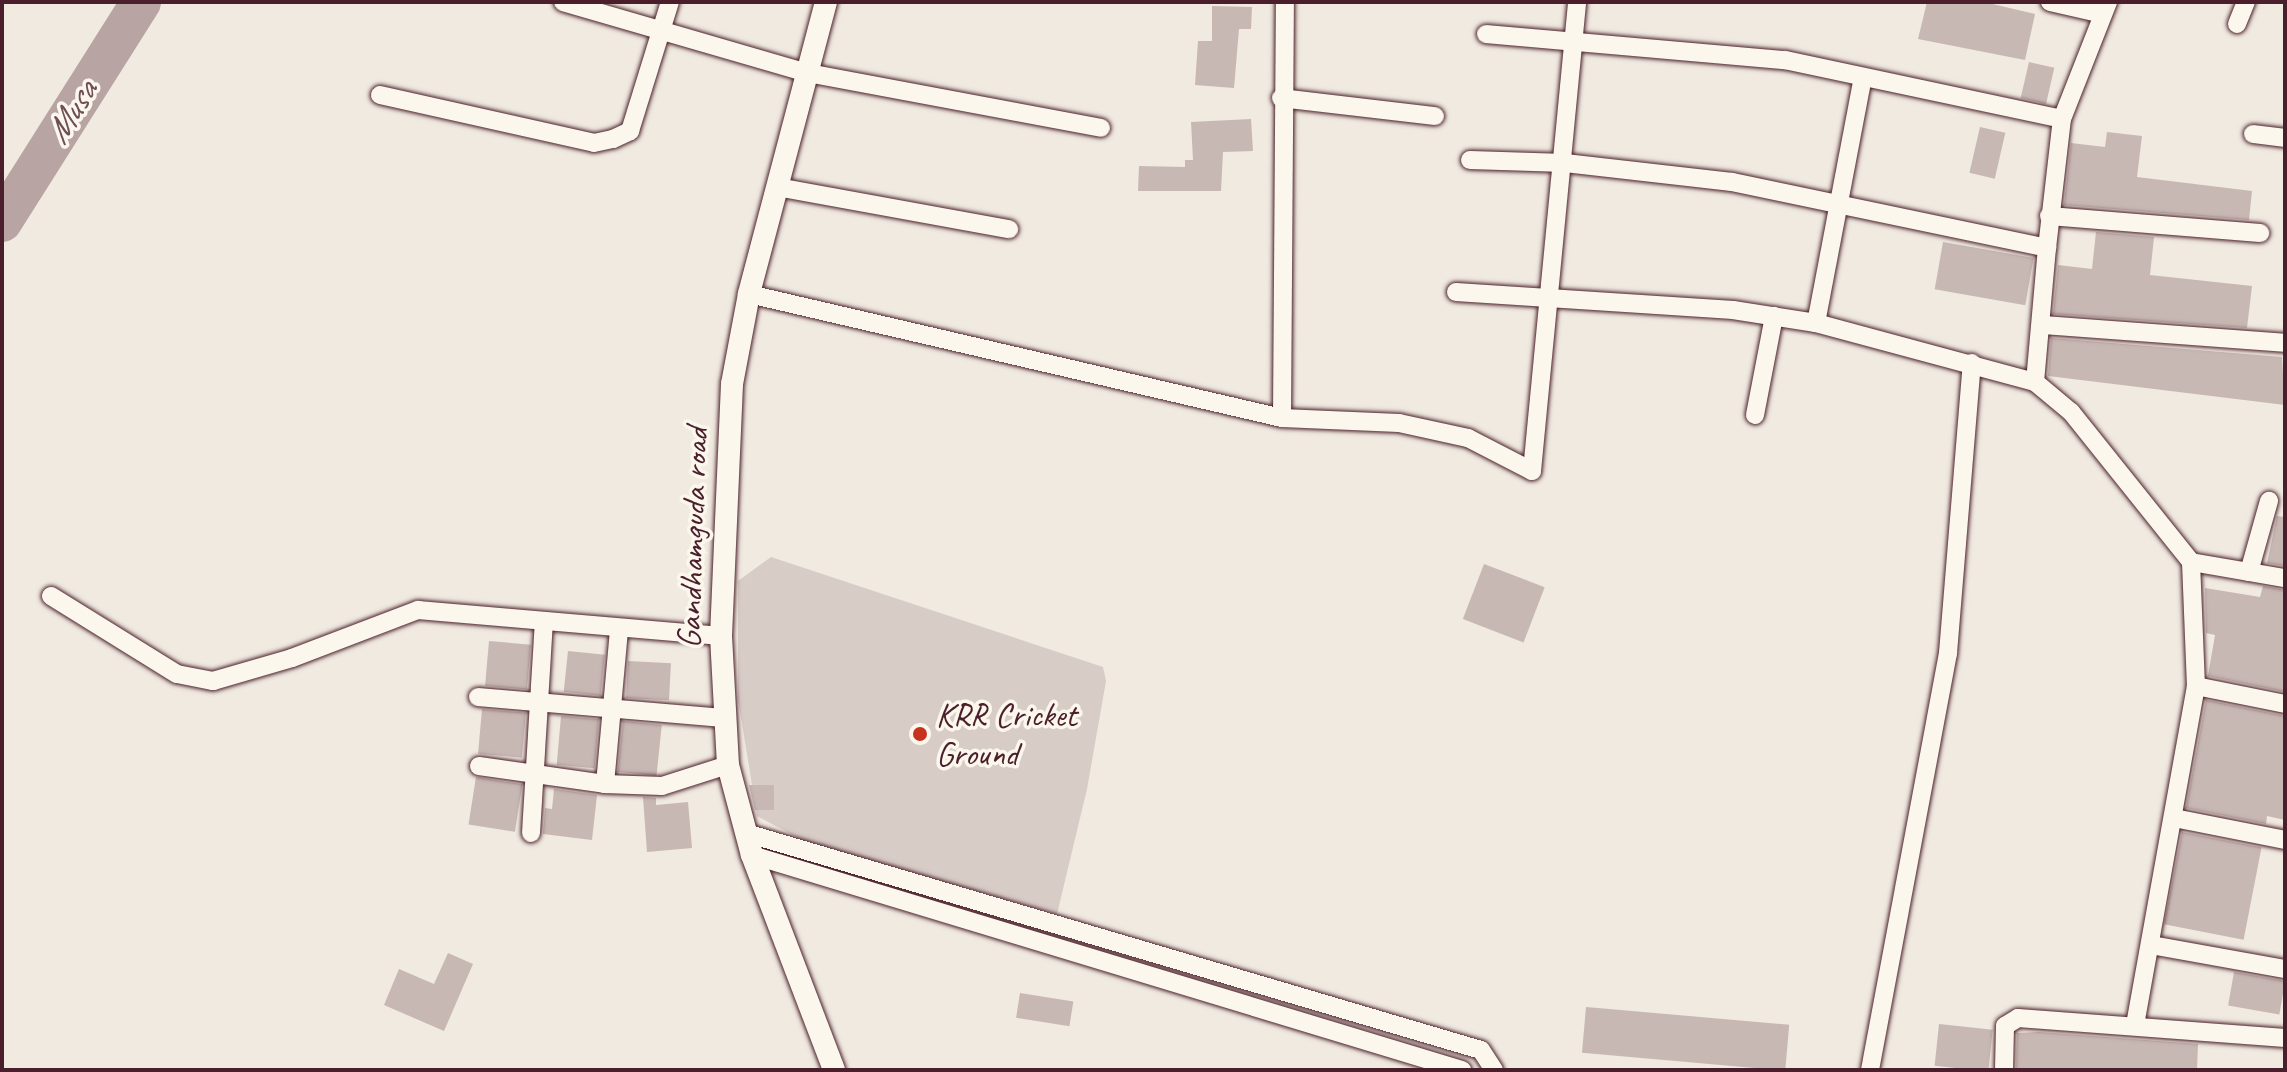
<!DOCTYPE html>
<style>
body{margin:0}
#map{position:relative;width:2287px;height:1072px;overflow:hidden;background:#f0eae0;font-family:Caveat,sans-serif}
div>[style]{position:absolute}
.green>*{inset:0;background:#d8ccc6}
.river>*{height:40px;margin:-20px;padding:0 20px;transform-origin:20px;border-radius:20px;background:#b8a4a2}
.building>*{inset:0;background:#c8b8b3;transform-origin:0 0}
.roads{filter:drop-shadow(0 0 2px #4a1f2b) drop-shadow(0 0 2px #4a1f2b)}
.minor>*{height:18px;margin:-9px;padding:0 9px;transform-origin:9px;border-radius:9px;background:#fbf7ec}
.tertiary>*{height:22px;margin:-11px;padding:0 11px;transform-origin:11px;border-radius:11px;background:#fbf7ec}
.dots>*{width:22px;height:22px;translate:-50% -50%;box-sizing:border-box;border:4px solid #fbf7ec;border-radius:50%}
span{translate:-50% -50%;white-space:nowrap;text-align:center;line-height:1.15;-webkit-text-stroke:7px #fbf7ec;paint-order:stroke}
.street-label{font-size:34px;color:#4a1f2b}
.poi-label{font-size:34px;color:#4a1f2b}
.left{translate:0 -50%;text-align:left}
.water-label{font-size:36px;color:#704e55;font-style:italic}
.frame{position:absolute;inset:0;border:4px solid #4a1f2b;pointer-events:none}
</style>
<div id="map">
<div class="green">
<i style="clip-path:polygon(771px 557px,1103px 667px,1106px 681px,1087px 789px,1057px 914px,806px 842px,757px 816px,738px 699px,738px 581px)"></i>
</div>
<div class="river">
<i style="left:2px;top:222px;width:260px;rotate:-57.7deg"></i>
</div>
<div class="building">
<i style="clip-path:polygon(1927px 2px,1984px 2px,2035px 14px,2025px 60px,1918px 39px)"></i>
<i style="clip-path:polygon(1212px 6px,1252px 7px,1251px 29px,1239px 29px,1234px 88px,1195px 85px,1198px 41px,1212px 41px)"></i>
<i style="left:2029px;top:62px;width:26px;height:37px;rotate:13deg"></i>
<i style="clip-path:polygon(1251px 119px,1253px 151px,1223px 152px,1221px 191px,1138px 191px,1139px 166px,1185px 167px,1185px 160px,1193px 160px,1191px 122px)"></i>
<i style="left:1980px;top:127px;width:26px;height:47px;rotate:13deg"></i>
<i style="clip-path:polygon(2107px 132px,2142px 136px,2137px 177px,2252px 191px,2249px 220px,2064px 205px,2071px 143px,2105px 147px)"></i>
<i style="clip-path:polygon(2096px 232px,2154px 237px,2150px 275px,2252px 286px,2247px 328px,2053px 314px,2058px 265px,2092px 269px)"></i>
<i style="left:1943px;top:242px;width:92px;height:48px;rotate:10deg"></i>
<i style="clip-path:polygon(2051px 338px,2282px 357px,2285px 405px,2048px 376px)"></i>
<i style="clip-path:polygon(2277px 516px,2285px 517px,2285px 566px,2267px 563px)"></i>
<i style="left:1484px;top:564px;width:65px;height:59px;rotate:21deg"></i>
<i style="clip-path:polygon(2263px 586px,2285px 590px,2285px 692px,2208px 676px,2215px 635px,2206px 633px,2205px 588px,2260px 597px)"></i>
<i style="left:489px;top:641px;width:42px;height:45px;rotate:5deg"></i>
<i style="left:568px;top:651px;width:37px;height:41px;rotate:6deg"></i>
<i style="left:628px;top:661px;width:43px;height:37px;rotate:3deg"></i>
<i style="clip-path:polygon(2206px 700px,2285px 716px,2285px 820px,2267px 816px,2266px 824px,2186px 808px)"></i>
<i style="left:482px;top:709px;width:44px;height:45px;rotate:5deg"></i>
<i style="left:561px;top:716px;width:38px;height:49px;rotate:5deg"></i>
<i style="left:623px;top:721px;width:39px;height:51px;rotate:6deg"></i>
<i style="left:476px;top:777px;width:47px;height:48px;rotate:9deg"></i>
<i style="clip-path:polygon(749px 785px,774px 785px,774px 810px,755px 810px)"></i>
<i style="clip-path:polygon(554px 789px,597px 795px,592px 840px,543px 834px,545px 808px,552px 809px)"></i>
<i style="clip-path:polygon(643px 797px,656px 798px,656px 805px,688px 802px,692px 848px,647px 852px)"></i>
<i style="left:2182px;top:832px;width:81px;height:94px;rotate:11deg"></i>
<i style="clip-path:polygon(448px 953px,473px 964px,444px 1031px,384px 1005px,399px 969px,434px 984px)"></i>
<i style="left:2234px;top:972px;width:52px;height:34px;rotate:10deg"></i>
<i style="left:1020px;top:993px;width:54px;height:25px;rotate:9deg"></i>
<i style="left:1586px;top:1007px;width:204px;height:46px;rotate:5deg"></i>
<i style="left:1939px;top:1024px;width:54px;height:42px;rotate:6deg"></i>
<i style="clip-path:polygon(2039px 1032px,2198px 1044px,2197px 1070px,2016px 1070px,2017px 1033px)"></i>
</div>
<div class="roads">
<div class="minor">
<i style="left:563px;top:2px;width:255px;rotate:16.2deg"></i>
<i style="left:808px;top:73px;width:298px;rotate:10.6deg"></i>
<i style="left:2050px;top:2px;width:54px;rotate:12.8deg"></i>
<i style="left:2237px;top:24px;width:24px;rotate:-68deg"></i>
<i style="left:1486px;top:34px;width:300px;rotate:5deg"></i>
<i style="left:1785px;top:60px;width:283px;rotate:12deg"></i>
<i style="left:380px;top:95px;width:219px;rotate:12.6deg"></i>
<i style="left:594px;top:143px;width:19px;rotate:-12deg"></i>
<i style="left:613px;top:139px;width:19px;rotate:-25deg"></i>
<i style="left:630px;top:131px;width:135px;rotate:-72.8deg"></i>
<i style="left:1281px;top:98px;width:155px;rotate:6.7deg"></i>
<i style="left:2253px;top:134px;width:32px;rotate:7deg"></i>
<i style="left:1470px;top:160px;width:95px;rotate:1.8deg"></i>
<i style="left:1565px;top:163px;width:168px;rotate:6.5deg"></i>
<i style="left:1732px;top:182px;width:322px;rotate:11.8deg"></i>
<i style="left:2047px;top:248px;width:130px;rotate:-83.4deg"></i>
<i style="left:2062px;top:119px;width:126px;rotate:-68.5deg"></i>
<i style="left:777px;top:187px;width:236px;rotate:10.3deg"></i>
<i style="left:2049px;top:216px;width:212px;rotate:4.6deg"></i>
<i style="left:1456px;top:292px;width:278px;rotate:3.7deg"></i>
<i style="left:1733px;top:310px;width:84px;rotate:8.9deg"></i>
<i style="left:1816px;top:323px;width:227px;rotate:15.1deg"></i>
<i style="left:2035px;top:382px;width:47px;rotate:39.8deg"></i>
<i style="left:2071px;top:412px;width:192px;rotate:51.3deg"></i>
<i style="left:2191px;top:562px;width:124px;rotate:87.7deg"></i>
<i style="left:2196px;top:686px;width:343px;rotate:100.2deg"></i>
<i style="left:749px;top:294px;width:547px;rotate:13.1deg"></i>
<i style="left:1282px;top:418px;width:117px;rotate:2.4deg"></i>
<i style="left:1399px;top:423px;width:71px;rotate:12.3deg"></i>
<i style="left:1468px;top:438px;width:72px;rotate:27.3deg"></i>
<i style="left:1532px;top:471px;width:471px;rotate:-84.5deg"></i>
<i style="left:1816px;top:323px;width:250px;rotate:-79.2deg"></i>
<i style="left:2042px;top:325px;width:244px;rotate:4.2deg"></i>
<i style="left:2035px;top:382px;width:135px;rotate:-84.9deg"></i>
<i style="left:1755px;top:415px;width:101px;rotate:-79.1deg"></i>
<i style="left:1282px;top:418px;width:416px;rotate:-89.6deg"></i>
<i style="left:2191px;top:562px;width:95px;rotate:9.7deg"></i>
<i style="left:2249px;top:572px;width:74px;rotate:-74.3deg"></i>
<i style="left:51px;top:596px;width:148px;rotate:31.8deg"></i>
<i style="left:177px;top:674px;width:37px;rotate:11deg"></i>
<i style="left:213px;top:681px;width:82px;rotate:-16.2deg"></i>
<i style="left:292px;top:658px;width:135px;rotate:-20.9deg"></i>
<i style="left:418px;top:610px;width:304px;rotate:4.9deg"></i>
<i style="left:2196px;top:686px;width:91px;rotate:11.4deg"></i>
<i style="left:478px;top:697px;width:246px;rotate:4.9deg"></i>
<i style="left:479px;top:766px;width:127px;rotate:8.1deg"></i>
<i style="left:605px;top:784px;width:57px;rotate:2deg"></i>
<i style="left:662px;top:786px;width:69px;rotate:-17.7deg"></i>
<i style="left:605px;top:784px;width:155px;rotate:-84.8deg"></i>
<i style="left:2174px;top:818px;width:113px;rotate:11.2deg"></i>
<i style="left:531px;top:833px;width:210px;rotate:-86.5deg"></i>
<i style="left:746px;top:833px;width:766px;rotate:16.45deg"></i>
<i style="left:1481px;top:1050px;width:24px;rotate:57deg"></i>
<i style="left:752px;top:855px;width:742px;rotate:16.85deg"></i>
<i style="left:2151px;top:945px;width:136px;rotate:10.2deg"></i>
<i style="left:1870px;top:1070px;width:424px;rotate:-79.4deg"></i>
<i style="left:1948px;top:653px;width:291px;rotate:-85.3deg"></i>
<i style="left:2004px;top:1070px;width:44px;rotate:-88.7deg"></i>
<i style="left:2005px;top:1026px;width:15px;rotate:-32deg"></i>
<i style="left:2018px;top:1018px;width:268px;rotate:4.3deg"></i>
</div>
<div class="tertiary">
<i style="left:826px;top:2px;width:302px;rotate:104.8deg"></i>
<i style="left:749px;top:294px;width:92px;rotate:100.7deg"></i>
<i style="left:732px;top:384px;width:252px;rotate:92.5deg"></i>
<i style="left:721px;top:636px;width:129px;rotate:86.9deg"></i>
<i style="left:728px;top:765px;width:93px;rotate:75.1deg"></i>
<i style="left:752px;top:855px;width:230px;rotate:69.1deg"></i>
</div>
</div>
<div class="dots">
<i style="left:920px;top:734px;background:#c8321e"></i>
</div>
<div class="street-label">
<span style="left:692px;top:538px;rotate:-88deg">Gandhamguda road</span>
</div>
<div class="poi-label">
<span class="left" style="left:936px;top:734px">KRR Cricket<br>Ground</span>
</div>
<div class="water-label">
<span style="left:71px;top:112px;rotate:-58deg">Musa</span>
</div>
<div class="frame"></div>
</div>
